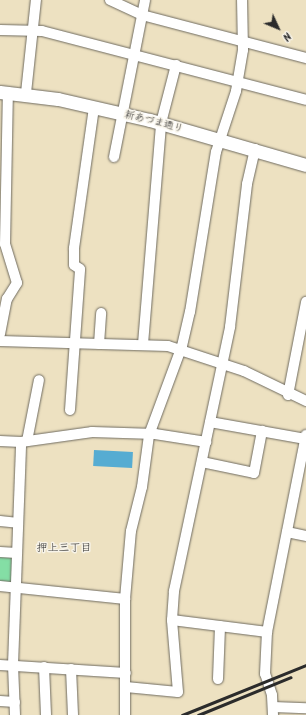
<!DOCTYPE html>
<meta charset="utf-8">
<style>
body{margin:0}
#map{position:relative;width:306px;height:715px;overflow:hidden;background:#ede1c1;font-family:Kalam,"Klee One",sans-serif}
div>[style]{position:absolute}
.green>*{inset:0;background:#84dea5}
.water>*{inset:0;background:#56acd2;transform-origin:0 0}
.roads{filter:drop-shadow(0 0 1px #6f6b60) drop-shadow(0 0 1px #6f6b60)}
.minor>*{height:10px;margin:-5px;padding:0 5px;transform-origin:5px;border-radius:5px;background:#fff}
.tertiary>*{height:13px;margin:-6.5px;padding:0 6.5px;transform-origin:6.5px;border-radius:6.5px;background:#fff}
.rail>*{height:3px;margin:-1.5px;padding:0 1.5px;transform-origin:1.5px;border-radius:1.5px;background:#2b2b2b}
span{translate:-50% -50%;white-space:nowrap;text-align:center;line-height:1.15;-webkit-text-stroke:3px #f7f3e8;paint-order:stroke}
.street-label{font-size:10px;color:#2b2b2b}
.neighbourhood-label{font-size:11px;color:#2b2b2b}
.north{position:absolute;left:258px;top:8px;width:40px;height:40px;-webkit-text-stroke:3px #f7f3e8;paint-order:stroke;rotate:134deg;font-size:11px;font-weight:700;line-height:16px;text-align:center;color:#2b2b2b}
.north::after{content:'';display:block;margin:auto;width:14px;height:18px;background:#2b2b2b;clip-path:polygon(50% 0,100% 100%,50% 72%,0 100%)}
</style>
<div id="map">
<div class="green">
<i style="clip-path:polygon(0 556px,14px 558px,12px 583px,0 582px)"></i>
</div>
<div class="water">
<i style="left:94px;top:450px;width:39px;height:16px;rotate:3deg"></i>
</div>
<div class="roads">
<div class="minor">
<i style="left:110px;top:0;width:35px;rotate:25deg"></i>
<i style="left:142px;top:15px;width:170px;rotate:14.7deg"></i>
<i style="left:0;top:30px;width:42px;rotate:1.4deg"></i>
<i style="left:42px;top:31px;width:273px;rotate:14.6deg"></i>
<i style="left:26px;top:93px;width:94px;rotate:-83.9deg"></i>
<i style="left:114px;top:157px;width:160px;rotate:-78.8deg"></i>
<i style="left:0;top:334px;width:36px;rotate:-79deg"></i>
<i style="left:7px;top:299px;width:19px;rotate:-58deg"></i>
<i style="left:17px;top:283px;width:41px;rotate:-107.1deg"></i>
<i style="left:5px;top:244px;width:152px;rotate:-88.9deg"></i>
<i style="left:0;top:341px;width:168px;rotate:1.7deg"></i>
<i style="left:168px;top:346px;width:80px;rotate:18.2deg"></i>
<i style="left:244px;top:371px;width:69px;rotate:25.8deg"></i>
<i style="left:99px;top:344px;width:31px;rotate:-86deg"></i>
<i style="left:143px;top:344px;width:222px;rotate:-85.3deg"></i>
<i style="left:161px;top:123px;width:60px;rotate:-75.5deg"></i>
<i style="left:288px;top:395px;width:95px;rotate:-79deg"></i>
<i style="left:70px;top:410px;width:141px;rotate:-85.9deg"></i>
<i style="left:80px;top:269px;width:7px;rotate:-146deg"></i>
<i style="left:74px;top:265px;width:17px;rotate:-90deg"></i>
<i style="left:74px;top:248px;width:142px;rotate:-81.9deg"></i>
<i style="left:210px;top:422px;width:97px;rotate:10.1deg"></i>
<i style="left:0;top:441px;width:21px;rotate:3deg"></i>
<i style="left:21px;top:442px;width:72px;rotate:-8deg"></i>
<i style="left:92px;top:432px;width:63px;rotate:1.8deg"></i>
<i style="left:155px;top:434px;width:52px;rotate:8.9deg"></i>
<i style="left:27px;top:441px;width:62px;rotate:-78.9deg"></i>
<i style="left:202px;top:462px;width:53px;rotate:11.9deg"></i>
<i style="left:254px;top:473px;width:43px;rotate:-79.2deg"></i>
<i style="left:0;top:521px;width:18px;rotate:6deg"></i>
<i style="left:287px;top:532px;width:19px;rotate:12deg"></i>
<i style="left:0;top:552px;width:17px;rotate:3deg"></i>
<i style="left:0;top:586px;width:126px;rotate:5.9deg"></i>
<i style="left:172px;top:620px;width:96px;rotate:7.2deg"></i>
<i style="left:0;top:665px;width:126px;rotate:3.6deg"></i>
<i style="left:44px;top:667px;width:48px;rotate:87.6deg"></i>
<i style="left:71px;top:669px;width:46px;rotate:87.5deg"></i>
<i style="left:218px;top:679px;width:53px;rotate:-87.8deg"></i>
<i style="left:126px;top:687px;width:52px;rotate:5.5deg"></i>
<i style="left:178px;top:692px;width:72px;rotate:-94.8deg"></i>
<i style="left:172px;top:620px;width:29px;rotate:-86deg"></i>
<i style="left:174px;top:591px;width:270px;rotate:-78deg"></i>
<i style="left:230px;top:327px;width:144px;rotate:-83.2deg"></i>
<i style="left:247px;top:184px;width:36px;rotate:-77deg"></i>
<i style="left:0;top:701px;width:15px;rotate:4deg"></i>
<i style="left:273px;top:707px;width:33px;rotate:2deg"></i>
<i style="left:15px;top:715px;width:50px;rotate:-92.3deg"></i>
<i style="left:13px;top:665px;width:223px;rotate:-87.9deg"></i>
<i style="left:125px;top:715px;width:116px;rotate:-90deg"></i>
<i style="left:125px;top:599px;width:68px;rotate:-85deg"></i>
<i style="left:131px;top:531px;width:45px;rotate:-76deg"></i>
<i style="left:142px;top:487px;width:52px;rotate:-82.3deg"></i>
<i style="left:149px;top:435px;width:95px;rotate:-69.7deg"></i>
<i style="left:182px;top:346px;width:35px;rotate:-77deg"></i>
<i style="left:190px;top:312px;width:162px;rotate:-80.8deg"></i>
<i style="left:216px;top:152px;width:64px;rotate:-71.8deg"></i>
<i style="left:236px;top:91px;width:42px;rotate:-80.3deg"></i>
<i style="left:243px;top:50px;width:50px;rotate:-91.1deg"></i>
<i style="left:273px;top:715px;width:20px;rotate:-93deg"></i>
<i style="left:272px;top:695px;width:22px;rotate:-108deg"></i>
<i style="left:265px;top:674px;width:42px;rotate:-87.3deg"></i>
<i style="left:267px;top:632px;width:201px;rotate:-78.8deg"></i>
</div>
<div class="tertiary">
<i style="left:0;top:92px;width:58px;rotate:6.9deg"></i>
<i style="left:58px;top:99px;width:94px;rotate:12.9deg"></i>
<i style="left:150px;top:120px;width:162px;rotate:16.1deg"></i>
</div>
</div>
<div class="rail">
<i style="left:182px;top:715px;width:134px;rotate:-22deg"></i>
<i style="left:198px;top:715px;width:100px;rotate:-22.2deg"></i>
</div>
<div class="street-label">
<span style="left:154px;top:122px;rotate:14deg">新あづま通り</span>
</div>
<div class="neighbourhood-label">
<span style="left:64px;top:548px">押上三丁目</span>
</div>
<div class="north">N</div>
</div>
